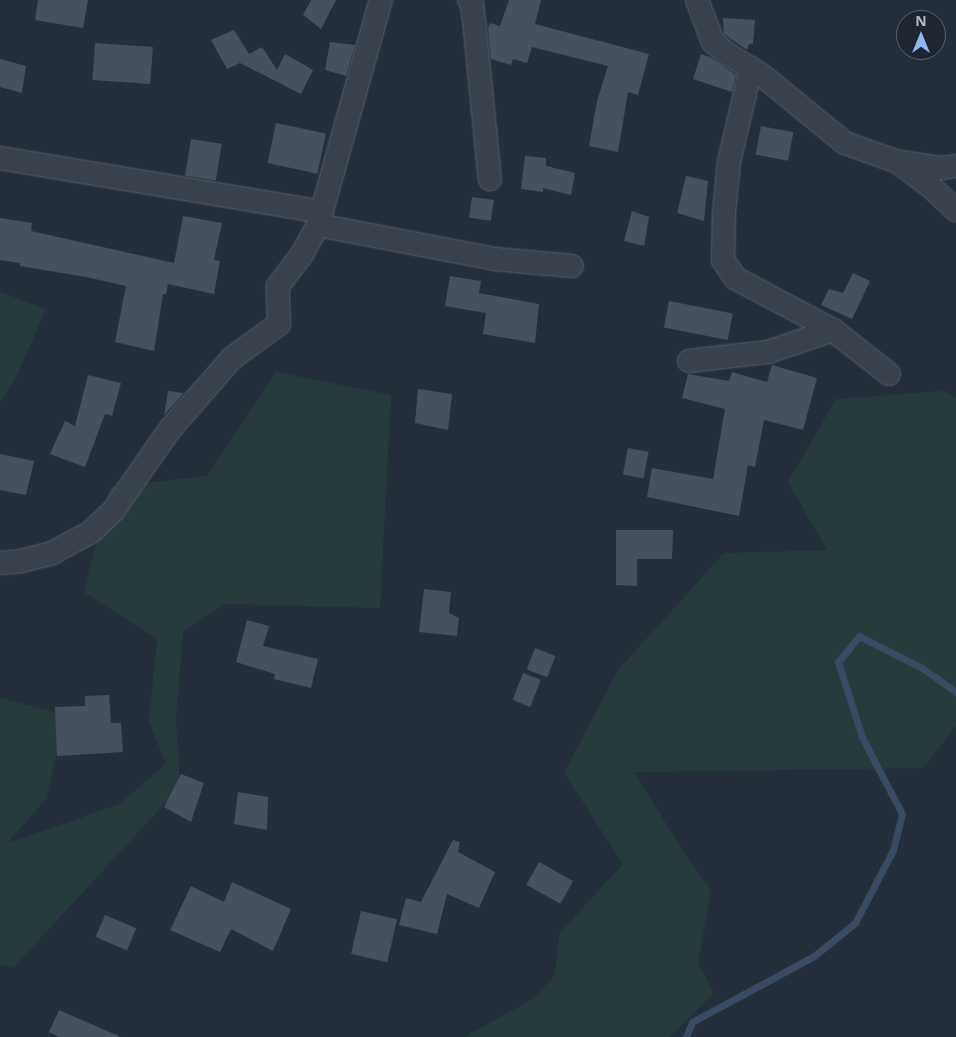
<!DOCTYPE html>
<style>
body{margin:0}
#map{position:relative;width:956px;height:1037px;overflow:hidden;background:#252f3c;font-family:"Open Sans",sans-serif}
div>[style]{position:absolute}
.green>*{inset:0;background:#273b3d}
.stream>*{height:7px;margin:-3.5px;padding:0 3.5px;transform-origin:3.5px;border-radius:3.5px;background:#3a4a63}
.building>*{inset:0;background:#465160;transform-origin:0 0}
.roads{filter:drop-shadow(0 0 1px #575f6a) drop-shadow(0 0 1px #575f6a)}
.street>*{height:22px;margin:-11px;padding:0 11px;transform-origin:11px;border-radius:11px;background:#39414c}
span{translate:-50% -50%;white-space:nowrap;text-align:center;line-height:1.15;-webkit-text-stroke:4.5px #1e2631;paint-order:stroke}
.north{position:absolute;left:896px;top:10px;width:50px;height:50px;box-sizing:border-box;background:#1e2631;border:1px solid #5a626d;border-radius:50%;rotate:0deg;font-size:14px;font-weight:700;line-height:20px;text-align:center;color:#b5bcc8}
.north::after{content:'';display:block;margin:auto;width:18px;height:22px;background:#8fb5f2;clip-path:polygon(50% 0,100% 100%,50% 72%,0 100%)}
</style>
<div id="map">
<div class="green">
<i style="clip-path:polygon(0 292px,46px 309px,16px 377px,0 403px)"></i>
<i style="clip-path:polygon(276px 372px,391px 395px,380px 608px,225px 604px,183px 632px,176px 718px,180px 787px,13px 968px,0 965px,0 698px,66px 715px,46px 799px,6px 844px,120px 804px,166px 764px,149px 721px,157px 639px,84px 592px,110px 487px,207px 476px)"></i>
<i style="clip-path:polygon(943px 391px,956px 398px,956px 726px,923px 768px,634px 772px,689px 860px,711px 890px,698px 963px,714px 993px,670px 1037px,465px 1037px,534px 998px,555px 975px,559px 934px,623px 864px,564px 773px,618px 670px,724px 553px,827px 550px,788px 482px,836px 399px)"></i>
</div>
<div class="stream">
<i style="left:686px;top:1037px;width:16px;rotate:-68deg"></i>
<i style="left:692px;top:1022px;width:139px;rotate:-28.4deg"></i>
<i style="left:814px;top:956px;width:53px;rotate:-38.8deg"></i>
<i style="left:855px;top:923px;width:82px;rotate:-62.5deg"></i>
<i style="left:893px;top:850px;width:37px;rotate:-76deg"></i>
<i style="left:902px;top:814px;width:87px;rotate:-117.5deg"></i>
<i style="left:862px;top:737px;width:79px;rotate:-107.7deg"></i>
<i style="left:838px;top:662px;width:33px;rotate:-51deg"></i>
<i style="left:859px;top:636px;width:71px;rotate:26.9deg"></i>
<i style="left:922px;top:668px;width:42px;rotate:35.2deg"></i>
</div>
<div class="building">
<i style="clip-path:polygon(38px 0,88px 0,83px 28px,35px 20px)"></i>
<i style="clip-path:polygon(311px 0,336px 0,321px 29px,303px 15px)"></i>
<i style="clip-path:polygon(509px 0,541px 0,535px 24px,649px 54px,638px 95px,628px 92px,618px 152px,589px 146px,597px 101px,608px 66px,532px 47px,527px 63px,513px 59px,511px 65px,491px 59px,488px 28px,490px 23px,500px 26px)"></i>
<i style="clip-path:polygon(723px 18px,755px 20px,753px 44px,749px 44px,747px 50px,724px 34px)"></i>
<i style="clip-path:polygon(234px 30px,249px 54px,262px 47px,277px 70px,285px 54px,313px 70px,301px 94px,240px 63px,227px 69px,211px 40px)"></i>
<i style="clip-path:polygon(330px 42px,355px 45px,346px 76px,325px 70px)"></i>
<i style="left:95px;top:43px;width:58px;height:37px;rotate:4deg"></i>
<i style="clip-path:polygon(701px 54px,710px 57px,736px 75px,732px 92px,693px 79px)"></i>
<i style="clip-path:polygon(0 59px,26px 66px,22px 93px,0 87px)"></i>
<i style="left:276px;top:123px;width:51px;height:41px;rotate:12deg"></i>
<i style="left:761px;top:126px;width:33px;height:29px;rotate:11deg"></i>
<i style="left:191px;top:139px;width:31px;height:37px;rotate:9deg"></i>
<i style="clip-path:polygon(525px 156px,546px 158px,546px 166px,575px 173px,571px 195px,543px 188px,543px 192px,521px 189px)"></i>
<i style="clip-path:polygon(686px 176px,708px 181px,704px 221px,677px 213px)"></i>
<i style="left:472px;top:197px;width:22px;height:21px;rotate:8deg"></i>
<i style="clip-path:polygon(632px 211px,649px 217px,644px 246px,624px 241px)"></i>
<i style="clip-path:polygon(183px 216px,222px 223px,214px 260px,220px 261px,214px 294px,168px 284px,166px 294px,163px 294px,154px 351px,115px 342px,126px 286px,86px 277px,20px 266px,20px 263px,0 260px,0 218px,32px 223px,31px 231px,174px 263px)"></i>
<i style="clip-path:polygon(853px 273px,870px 281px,852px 319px,821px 305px,829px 289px,843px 293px)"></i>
<i style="clip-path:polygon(450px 276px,481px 281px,479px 293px,539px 304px,535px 343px,483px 334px,486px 313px,445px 306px)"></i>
<i style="left:669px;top:301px;width:65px;height:27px;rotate:11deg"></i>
<i style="clip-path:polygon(772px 365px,817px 378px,803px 430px,764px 420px,755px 467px,748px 465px,739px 516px,647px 497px,652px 468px,713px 479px,725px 409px,682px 398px,688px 374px,729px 381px,732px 372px,767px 382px)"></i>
<i style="clip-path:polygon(88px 375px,121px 383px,112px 416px,105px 414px,85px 467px,50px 454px,65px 421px,75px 426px)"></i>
<i style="clip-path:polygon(418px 389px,452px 394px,448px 430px,415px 423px)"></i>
<i style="clip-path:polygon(168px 391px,184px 393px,164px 415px)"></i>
<i style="left:628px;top:448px;width:21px;height:27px;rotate:11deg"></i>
<i style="clip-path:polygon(0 454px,34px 461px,26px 495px,0 490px)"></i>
<i style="clip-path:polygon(616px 530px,673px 530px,672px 559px,637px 559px,637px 586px,616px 585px)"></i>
<i style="clip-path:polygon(424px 589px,451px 592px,449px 613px,459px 618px,457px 636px,419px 632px)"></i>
<i style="clip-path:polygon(247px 620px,269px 626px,263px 646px,318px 659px,311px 688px,274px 679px,275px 674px,236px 662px)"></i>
<i style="left:535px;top:648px;width:22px;height:23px;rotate:21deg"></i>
<i style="left:523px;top:673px;width:19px;height:29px;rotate:21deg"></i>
<i style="clip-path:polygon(109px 695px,111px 723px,121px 723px,123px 752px,57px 756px,55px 707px,85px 706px,85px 696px)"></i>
<i style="clip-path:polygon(181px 774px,204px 783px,191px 822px,164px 807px)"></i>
<i style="clip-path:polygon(238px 792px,268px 797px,267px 830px,234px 824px)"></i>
<i style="clip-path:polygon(453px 840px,460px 842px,458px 852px,495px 872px,479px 908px,447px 894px,437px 934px,399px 925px,406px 898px,421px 902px)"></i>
<i style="left:539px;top:862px;width:39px;height:26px;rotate:29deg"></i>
<i style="clip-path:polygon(232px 882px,291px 909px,273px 951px,231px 929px,220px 952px,170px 930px,191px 886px,224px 902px)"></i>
<i style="left:361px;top:911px;width:37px;height:44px;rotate:13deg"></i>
<i style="left:105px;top:915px;width:34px;height:24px;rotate:23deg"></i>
<i style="clip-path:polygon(59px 1010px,121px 1037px,59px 1037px,49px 1032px)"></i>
</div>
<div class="roads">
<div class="street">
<i style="left:469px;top:0;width:5px;rotate:53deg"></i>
<i style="left:472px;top:4px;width:26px;rotate:83deg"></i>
<i style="left:475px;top:30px;width:150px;rotate:84.3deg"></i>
<i style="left:697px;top:0;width:45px;rotate:69.1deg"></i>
<i style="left:713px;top:42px;width:17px;rotate:40deg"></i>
<i style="left:726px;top:53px;width:44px;rotate:31.9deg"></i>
<i style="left:763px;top:76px;width:106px;rotate:39.3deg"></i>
<i style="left:845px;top:143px;width:56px;rotate:19.7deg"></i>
<i style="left:898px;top:162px;width:41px;rotate:37.1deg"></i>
<i style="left:931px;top:187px;width:34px;rotate:43deg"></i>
<i style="left:751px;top:68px;width:97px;rotate:103.2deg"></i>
<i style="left:729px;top:162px;width:51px;rotate:95.6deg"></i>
<i style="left:724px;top:213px;width:47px;rotate:91.2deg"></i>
<i style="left:723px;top:260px;width:22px;rotate:56deg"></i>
<i style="left:735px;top:278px;width:111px;rotate:28deg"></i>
<i style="left:833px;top:330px;width:71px;rotate:38.2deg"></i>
<i style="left:0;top:158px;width:326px;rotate:9.5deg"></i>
<i style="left:902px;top:162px;width:38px;rotate:9deg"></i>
<i style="left:940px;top:168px;width:16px;rotate:-7deg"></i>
<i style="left:318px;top:225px;width:180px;rotate:10.9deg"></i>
<i style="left:495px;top:259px;width:77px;rotate:5.2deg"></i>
<i style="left:689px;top:361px;width:80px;rotate:-6.5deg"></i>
<i style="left:768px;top:352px;width:69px;rotate:-18.7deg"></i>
<i style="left:0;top:563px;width:21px;rotate:-5deg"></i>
<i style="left:21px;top:561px;width:32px;rotate:-14deg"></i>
<i style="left:52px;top:553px;width:44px;rotate:-28.3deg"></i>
<i style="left:91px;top:532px;width:30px;rotate:-44deg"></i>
<i style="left:113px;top:511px;width:101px;rotate:-55.1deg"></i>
<i style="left:171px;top:428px;width:93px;rotate:-48.9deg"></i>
<i style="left:232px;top:358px;width:58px;rotate:-35.9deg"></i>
<i style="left:279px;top:324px;width:38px;rotate:-92deg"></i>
<i style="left:278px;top:286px;width:40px;rotate:-53deg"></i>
<i style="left:302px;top:254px;width:33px;rotate:-61deg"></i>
<i style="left:318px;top:225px;width:234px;rotate:-74.4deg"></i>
</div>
</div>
<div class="north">N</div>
</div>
